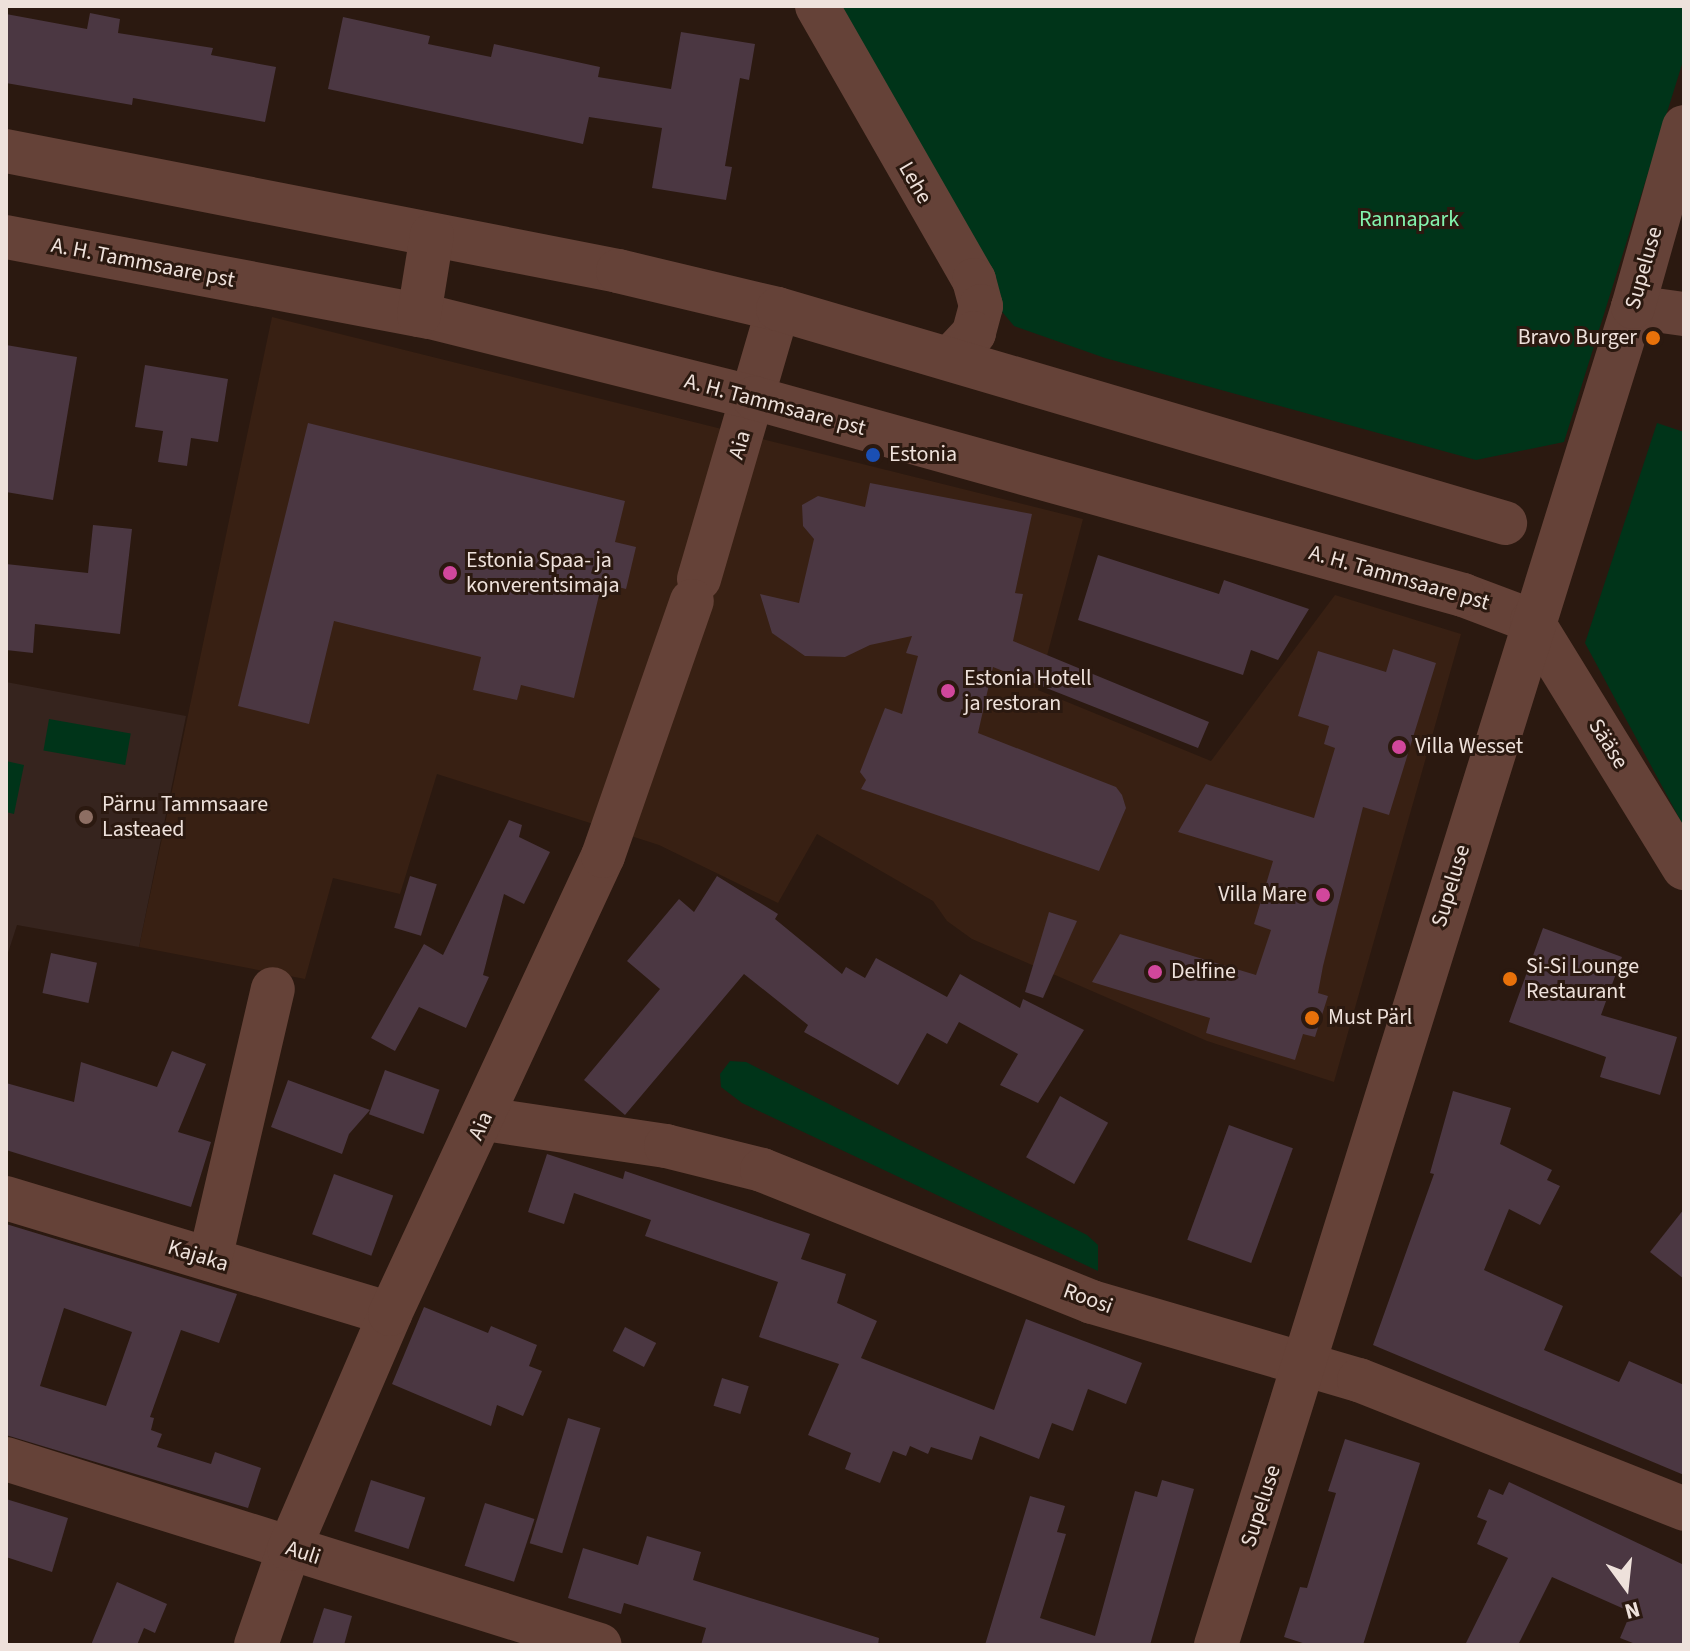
<!DOCTYPE html>
<meta charset="utf-8">
<style>
body{margin:0}
#map{position:relative;width:1690px;height:1651px;overflow:hidden;background:#2b1910;font-family:"Source Sans 3",sans-serif}
div>[style]{position:absolute}
.built>*{inset:0;background:#382013}
.education>*{inset:0;background:#36241e}
.green>*{inset:0;background:#003419;transform-origin:0 0}
.building>*{inset:0;background:#4b3742;transform-origin:0 0}
.minor>*{height:44px;margin:-22px;padding:0 22px;transform-origin:22px;border-radius:22px;background:#654238}
.tertiary>*{height:44px;margin:-22px;padding:0 22px;transform-origin:22px;border-radius:22px;background:#654238}
.dots>*{width:22px;height:22px;translate:-50% -50%;box-sizing:border-box;border:4px solid #2b1910;border-radius:50%}
span{translate:-50% -50%;white-space:nowrap;text-align:center;line-height:1.15;-webkit-text-stroke:6px #2b1910;paint-order:stroke}
.street-label{font-size:22px;color:#eee1db}
.park-label{font-size:22px;color:#83f4ae}
.poi-label{font-size:22px;color:#eee1db}
.right{translate:-100% -50%;text-align:right}
.left{translate:0 -50%;text-align:left}
.frame{position:absolute;inset:0;border:8px solid #eee1db;pointer-events:none}
.north{position:absolute;left:1586px;top:1547px;width:80px;height:80px;-webkit-text-stroke:6px #2b1910;paint-order:stroke;rotate:165deg;font-size:22px;font-weight:700;line-height:32px;text-align:center;color:#eee1db}
.north::after{content:'';display:block;margin:auto;width:28px;height:36px;background:#eee1db;clip-path:polygon(50% 0,100% 100%,50% 72%,0 100%)}
</style>
<div id="map">
<div class="built">
<i style="clip-path:polygon(272px 317px,1083px 519px,1038px 690px,1211px 761px,1335px 595px,1461px 634px,1334px 1082px,1207px 1041px,972px 939px,947px 921px,933px 901px,817px 834px,778px 903px,659px 845px,437px 774px,400px 894px,333px 878px,305px 979px,139px 947px)"></i>
</div>
<div class="education">
<i style="clip-path:polygon(6px 682px,186px 716px,139px 947px,17px 925px,6px 959px)"></i>
</div>
<div class="green">
<i style="clip-path:polygon(832px 6px,1684px 6px,1684px 58px,1564px 442px,1476px 460px,1105px 358px,1014px 326px,998px 307px)"></i>
<i style="clip-path:polygon(1657px 423px,1684px 432px,1684px 827px,1585px 643px)"></i>
<i style="left:49px;top:719px;width:83px;height:32px;rotate:10deg"></i>
<i style="clip-path:polygon(6px 761px,24px 765px,14px 814px,6px 812px)"></i>
<i style="clip-path:polygon(730px 1061px,746px 1062px,1087px 1235px,1098px 1245px,1098px 1271px,742px 1103px,721px 1087px,720px 1074px)"></i>
</div>
<div class="building">
<i style="clip-path:polygon(90px 13px,120px 19px,118px 33px,213px 48px,211px 55px,276px 67px,265px 122px,133px 98px,132px 105px,6px 83px,6px 14px,87px 29px)"></i>
<i style="clip-path:polygon(343px 17px,430px 36px,428px 44px,491px 57px,494px 44px,600px 67px,598px 77px,671px 89px,681px 32px,755px 44px,749px 80px,740px 78px,725px 166px,732px 167px,726px 200px,652px 188px,662px 128px,589px 117px,583px 144px,328px 89px)"></i>
<i style="clip-path:polygon(6px 345px,77px 357px,53px 500px,6px 492px)"></i>
<i style="clip-path:polygon(145px 365px,228px 379px,218px 442px,191px 438px,187px 466px,158px 462px,163px 431px,135px 427px)"></i>
<i style="clip-path:polygon(308px 423px,625px 501px,615px 542px,636px 547px,627px 585px,626px 589px,602px 583px,574px 698px,521px 685px,517px 700px,473px 690px,481px 657px,334px 621px,309px 724px,238px 706px)"></i>
<i style="clip-path:polygon(870px 483px,1032px 514px,1015px 593px,1023px 594px,1013px 641px,1209px 722px,1198px 748px,993px 667px,978px 733px,1116px 787px,1122px 795px,1126px 808px,1099px 871px,861px 789px,866px 780px,860px 772px,885px 708px,902px 714px,918px 656px,906px 653px,912px 636px,870px 645px,845px 657px,805px 656px,772px 633px,760px 594px,799px 603px,814px 539px,803px 526px,802px 505px,818px 496px,865px 507px)"></i>
<i style="clip-path:polygon(93px 525px,132px 529px,120px 634px,35px 624px,33px 653px,6px 650px,6px 564px,88px 573px)"></i>
<i style="clip-path:polygon(1098px 555px,1219px 594px,1224px 580px,1309px 609px,1278px 660px,1251px 650px,1243px 675px,1078px 620px)"></i>
<i style="clip-path:polygon(1393px 649px,1436px 663px,1389px 815px,1363px 807px,1323px 966px,1318px 993px,1328px 996px,1315px 1037px,1303px 1034px,1295px 1060px,1206px 1033px,1210px 1018px,1092px 982px,1120px 934px,1256px 975px,1271px 930px,1254px 924px,1273px 861px,1178px 832px,1206px 784px,1314px 818px,1335px 748px,1324px 744px,1329px 726px,1298px 716px,1318px 651px,1386px 672px)"></i>
<i style="clip-path:polygon(509px 820px,522px 825px,519px 837px,550px 852px,524px 904px,504px 894px,483px 975px,489px 977px,466px 1028px,419px 1007px,395px 1051px,371px 1038px,424px 944px,443px 955px)"></i>
<i style="left:410px;top:876px;width:28px;height:54px;rotate:17deg"></i>
<i style="clip-path:polygon(717px 876px,778px 914px,775px 919px,842px 974px,846px 967px,865px 978px,876px 958px,947px 997px,960px 974px,1020px 1008px,1023px 999px,1084px 1030px,1038px 1103px,1000px 1085px,1018px 1054px,959px 1022px,947px 1044px,927px 1033px,898px 1085px,804px 1032px,808px 1025px,744px 974px,625px 1115px,584px 1080px,660px 989px,627px 961px,679px 899px,694px 912px)"></i>
<i style="clip-path:polygon(1049px 912px,1077px 921px,1043px 998px,1025px 992px)"></i>
<i style="clip-path:polygon(1543px 928px,1622px 957px,1601px 1015px,1677px 1037px,1660px 1095px,1600px 1077px,1606px 1057px,1509px 1022px)"></i>
<i style="left:51px;top:953px;width:47px;height:41px;rotate:12deg"></i>
<i style="clip-path:polygon(172px 1051px,206px 1064px,178px 1132px,211px 1142px,191px 1207px,6px 1150px,6px 1083px,74px 1102px,81px 1062px,157px 1087px)"></i>
<i style="left:385px;top:1070px;width:58px;height:47px;rotate:20deg"></i>
<i style="clip-path:polygon(288px 1080px,370px 1110px,349px 1134px,342px 1154px,271px 1127px)"></i>
<i style="clip-path:polygon(1453px 1091px,1511px 1108px,1500px 1144px,1552px 1170px,1547px 1180px,1560px 1186px,1540px 1225px,1509px 1209px,1484px 1270px,1563px 1306px,1544px 1350px,1619px 1382px,1629px 1361px,1684px 1385px,1684px 1475px,1373px 1345px,1434px 1174px,1430px 1173px)"></i>
<i style="left:1060px;top:1096px;width:55px;height:70px;rotate:29deg"></i>
<i style="left:1229px;top:1125px;width:68px;height:122px;rotate:20deg"></i>
<i style="clip-path:polygon(547px 1154px,623px 1179px,625px 1171px,810px 1234px,801px 1259px,846px 1274px,837px 1303px,877px 1321px,861px 1358px,994px 1410px,1026px 1319px,1142px 1363px,1126px 1404px,1088px 1389px,1073px 1431px,1052px 1423px,1039px 1459px,980px 1436px,972px 1460px,931px 1447px,928px 1454px,910px 1446px,906px 1456px,893px 1451px,880px 1483px,845px 1469px,851px 1453px,808px 1435px,839px 1364px,759px 1337px,778px 1282px,645px 1236px,651px 1220px,574px 1193px,564px 1224px,528px 1212px)"></i>
<i style="left:334px;top:1174px;width:63px;height:64px;rotate:20deg"></i>
<i style="clip-path:polygon(1684px 1209px,1684px 1279px,1650px 1252px)"></i>
<i style="clip-path:polygon(evenodd,6px 1224px,237px 1294px,219px 1343px,181px 1330px,150px 1417px,154px 1418px,151px 1430px,162px 1434px,157px 1447px,211px 1464px,215px 1452px,261px 1468px,248px 1508px,6px 1435px,6px 1224px,64px 1308px,132px 1332px,106px 1406px,40px 1386px,64px 1308px)"></i>
<i style="clip-path:polygon(424px 1307px,488px 1333px,491px 1326px,537px 1345px,529px 1366px,542px 1371px,523px 1416px,497px 1405px,491px 1426px,392px 1384px)"></i>
<i style="left:625px;top:1327px;width:35px;height:27px;rotate:27deg"></i>
<i style="left:722px;top:1378px;width:28px;height:29px;rotate:17deg"></i>
<i style="left:568px;top:1418px;width:34px;height:131px;rotate:17deg"></i>
<i style="clip-path:polygon(1345px 1439px,1420px 1463px,1363px 1645px,1309px 1645px,1284px 1637px,1300px 1587px,1307px 1588px,1336px 1493px,1328px 1491px)"></i>
<i style="left:371px;top:1480px;width:57px;height:54px;rotate:18deg"></i>
<i style="clip-path:polygon(1162px 1480px,1194px 1489px,1150px 1645px,985px 1645px,1030px 1496px,1065px 1506px,1057px 1532px,1066px 1534px,1040px 1618px,1095px 1636px,1135px 1491px,1157px 1497px)"></i>
<i style="clip-path:polygon(1509px 1482px,1684px 1565px,1684px 1645px,1638px 1645px,1620px 1638px,1631px 1612px,1552px 1577px,1518px 1645px,1465px 1645px,1508px 1558px,1477px 1544px,1487px 1521px,1477px 1517px,1489px 1489px,1503px 1495px)"></i>
<i style="clip-path:polygon(6px 1499px,68px 1518px,52px 1572px,6px 1557px)"></i>
<i style="left:485px;top:1503px;width:52px;height:66px;rotate:18deg"></i>
<i style="clip-path:polygon(647px 1536px,701px 1552px,693px 1580px,879px 1638px,878px 1645px,701px 1645px,706px 1628px,624px 1603px,621px 1614px,568px 1598px,583px 1548px,638px 1565px)"></i>
<i style="clip-path:polygon(117px 1582px,167px 1604px,155px 1633px,144px 1628px,137px 1645px,91px 1645px)"></i>
<i style="clip-path:polygon(324px 1608px,352px 1616px,344px 1645px,312px 1645px)"></i>
</div>
<div class="minor">
<i style="left:817px;top:6px;width:316px;rotate:60.2deg"></i>
<i style="left:974px;top:280px;width:27px;rotate:75deg"></i>
<i style="left:981px;top:306px;width:28px;rotate:105deg"></i>
<i style="left:974px;top:333px;width:34px;rotate:133deg"></i>
<i style="left:1633px;top:307px;width:51px;rotate:7.8deg"></i>
<i style="left:699px;top:579px;width:281px;rotate:-73.7deg"></i>
<i style="left:1463px;top:595px;width:74px;rotate:20.6deg"></i>
<i style="left:1532px;top:621px;width:290px;rotate:58.4deg"></i>
<i style="left:485px;top:1119px;width:183px;rotate:8.5deg"></i>
<i style="left:666px;top:1146px;width:99px;rotate:14deg"></i>
<i style="left:762px;top:1170px;width:355px;rotate:21.8deg"></i>
<i style="left:1092px;top:1302px;width:278px;rotate:16.3deg"></i>
<i style="left:1359px;top:1380px;width:350px;rotate:21.6deg"></i>
<i style="left:6px;top:1198px;width:401px;rotate:16.8deg"></i>
<i style="left:210px;top:1259px;width:277px;rotate:-76.9deg"></i>
<i style="left:6px;top:1459px;width:622px;rotate:17.39deg"></i>
<i style="left:256px;top:1645px;width:102px;rotate:-71deg"></i>
<i style="left:289px;top:1549px;width:256px;rotate:-66.7deg"></i>
<i style="left:390px;top:1314px;width:505px;rotate:-65.06deg"></i>
<i style="left:603px;top:856px;width:270px;rotate:-70.8deg"></i>
<i style="left:1216px;top:1645px;width:1401px;rotate:-72.69deg"></i>
<i style="left:1633px;top:307px;width:187px;rotate:-74.2deg"></i>
</div>
<div class="tertiary">
<i style="left:6px;top:151px;width:624px;rotate:11.09deg"></i>
<i style="left:618px;top:271px;width:164px;rotate:13.4deg"></i>
<i style="left:778px;top:309px;width:758px;rotate:16.4deg"></i>
<i style="left:6px;top:237px;width:431px;rotate:10.7deg"></i>
<i style="left:430px;top:317px;width:334px;rotate:14deg"></i>
<i style="left:754px;top:398px;width:736px;rotate:15.53deg"></i>
<i style="left:419px;top:315px;width:81px;rotate:-80.8deg"></i>
</div>
<div class="dots">
<i style="left:1653px;top:338px;background:#e8710a"></i>
<i style="left:873px;top:455px;background:#1a4fb4"></i>
<i style="left:450px;top:573px;background:#d1479c"></i>
<i style="left:948px;top:691px;background:#d1479c"></i>
<i style="left:1399px;top:747px;background:#d1479c"></i>
<i style="left:86px;top:817px;background:#8d6e63"></i>
<i style="left:1323px;top:895px;background:#d1479c"></i>
<i style="left:1155px;top:972px;background:#d1479c"></i>
<i style="left:1510px;top:979px;background:#e8710a"></i>
<i style="left:1312px;top:1018px;background:#e8710a"></i>
</div>
<div class="street-label">
<span style="left:915px;top:183px;rotate:60deg">Lehe</span>
<span style="left:143px;top:263px;rotate:11deg">A. H. Tammsaare pst</span>
<span style="left:1644px;top:268px;rotate:-74deg">Supeluse</span>
<span style="left:775px;top:405px;rotate:15deg">A. H. Tammsaare pst</span>
<span style="left:740px;top:445px;rotate:-73deg">Aia</span>
<span style="left:1399px;top:578px;rotate:16deg">A. H. Tammsaare pst</span>
<span style="left:1608px;top:744px;rotate:58deg">Sääse</span>
<span style="left:1451px;top:886px;rotate:-73deg">Supeluse</span>
<span style="left:481px;top:1126px;rotate:-65deg">Aia</span>
<span style="left:198px;top:1256px;rotate:17deg">Kajaka</span>
<span style="left:1088px;top:1299px;rotate:20deg">Roosi</span>
<span style="left:1261px;top:1506px;rotate:-72deg">Supeluse</span>
<span style="left:303px;top:1553px;rotate:18deg">Auli</span>
</div>
<div class="park-label">
<span style="left:1409px;top:220px">Rannapark</span>
</div>
<div class="poi-label">
<span class="right" style="left:1637px;top:338px">Bravo Burger</span>
<span class="left" style="left:889px;top:455px">Estonia</span>
<span class="left" style="left:466px;top:573px">Estonia Spaa- ja<br>konverentsimaja</span>
<span class="left" style="left:964px;top:691px">Estonia Hotell<br>ja restoran</span>
<span class="left" style="left:1415px;top:747px">Villa Wesset</span>
<span class="left" style="left:102px;top:817px">Pärnu Tammsaare<br>Lasteaed</span>
<span class="right" style="left:1307px;top:895px">Villa Mare</span>
<span class="left" style="left:1526px;top:979px">Si-Si Lounge<br>Restaurant</span>
<span class="left" style="left:1171px;top:972px">Delfine</span>
<span class="left" style="left:1328px;top:1018px">Must Pärl</span>
</div>
<div class="frame"></div>
<div class="north">N</div>
</div>
